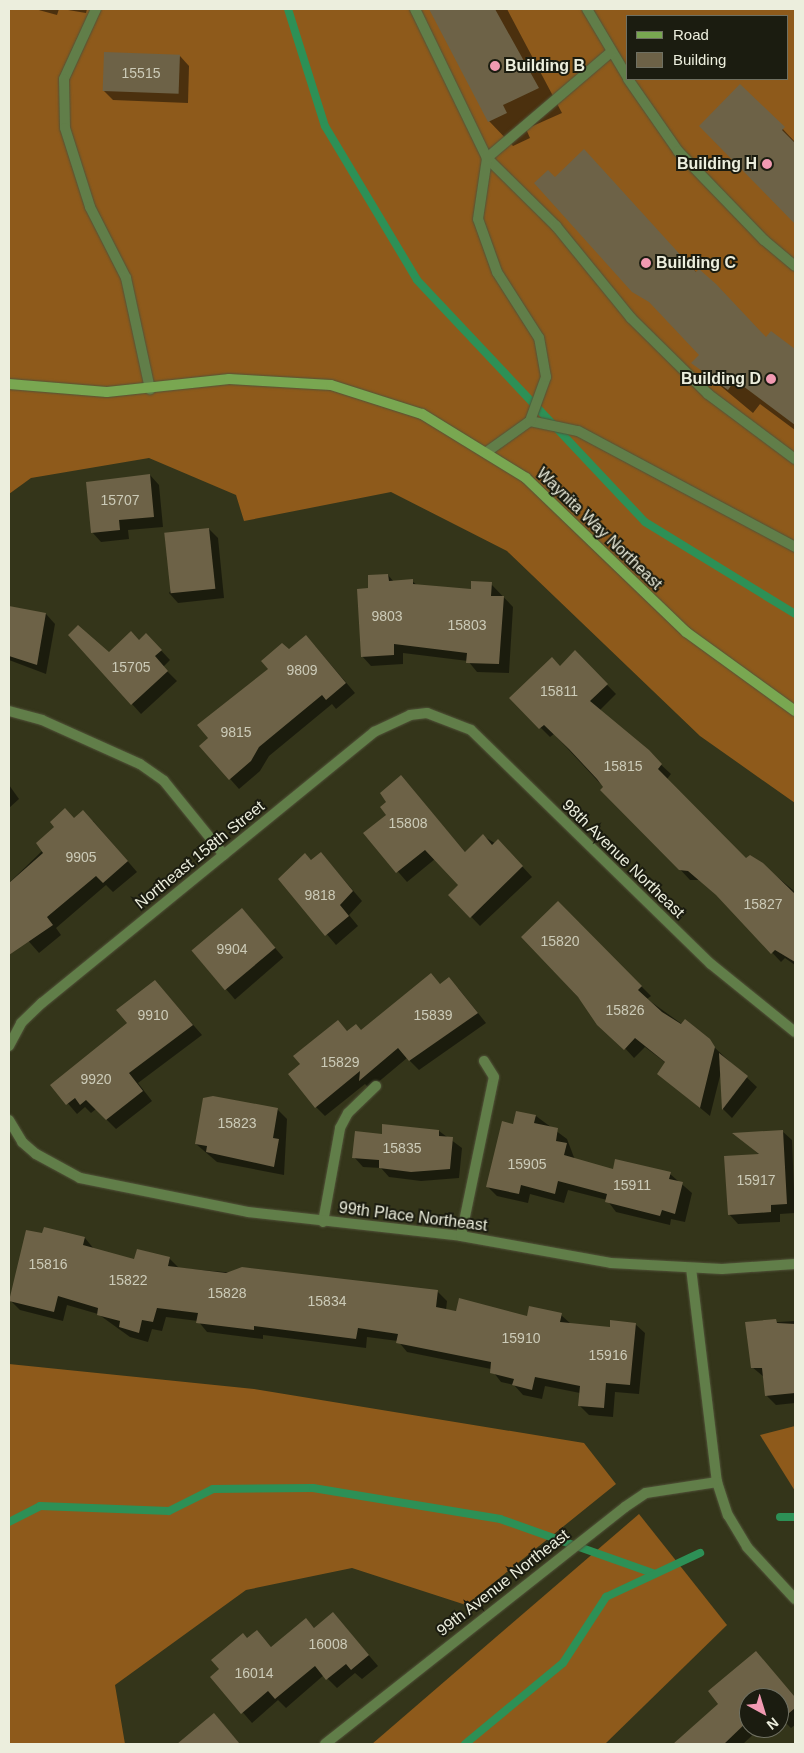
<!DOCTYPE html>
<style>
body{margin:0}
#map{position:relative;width:804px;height:1753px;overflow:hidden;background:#34351a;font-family:Arial,sans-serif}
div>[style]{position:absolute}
.forest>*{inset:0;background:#8e5a1b}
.shadow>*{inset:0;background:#0007;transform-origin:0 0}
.stream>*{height:8px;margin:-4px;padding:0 4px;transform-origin:4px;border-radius:4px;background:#2d9056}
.building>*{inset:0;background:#6d6247;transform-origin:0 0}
.roads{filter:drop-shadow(0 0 1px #515339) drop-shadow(0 0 1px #515339)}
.lane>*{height:10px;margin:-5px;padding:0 5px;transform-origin:5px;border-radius:5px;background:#617e49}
.street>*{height:10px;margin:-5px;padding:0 5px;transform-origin:5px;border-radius:5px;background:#617e49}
.secondary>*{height:10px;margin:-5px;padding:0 5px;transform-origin:5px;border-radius:5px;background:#79a751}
.dots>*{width:14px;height:14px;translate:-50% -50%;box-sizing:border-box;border:2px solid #1b1c10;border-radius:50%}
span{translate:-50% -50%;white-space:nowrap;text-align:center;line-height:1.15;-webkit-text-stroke:4px #1b1c10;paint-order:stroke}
.number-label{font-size:14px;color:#cccbb8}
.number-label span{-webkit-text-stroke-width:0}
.poi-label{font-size:16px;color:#eceedd;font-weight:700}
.left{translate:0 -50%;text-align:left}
.right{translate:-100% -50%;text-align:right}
.street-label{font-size:16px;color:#eceedd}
.frame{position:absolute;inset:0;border:10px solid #eceedd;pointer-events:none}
.legend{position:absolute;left:626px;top:15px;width:162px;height:65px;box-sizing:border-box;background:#1b1c10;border:1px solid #6f7062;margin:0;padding:6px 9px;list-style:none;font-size:15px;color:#eceedd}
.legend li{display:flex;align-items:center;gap:10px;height:25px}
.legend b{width:25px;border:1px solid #6f7062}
.north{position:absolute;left:739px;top:1688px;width:50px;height:50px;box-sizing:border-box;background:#1b1c10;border:1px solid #6f7062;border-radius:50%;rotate:141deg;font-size:14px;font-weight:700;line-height:20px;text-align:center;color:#eceedd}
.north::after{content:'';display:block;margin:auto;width:18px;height:22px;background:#f19ab2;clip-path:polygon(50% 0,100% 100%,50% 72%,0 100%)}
</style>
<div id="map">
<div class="forest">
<i style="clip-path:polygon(evenodd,9px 9px,795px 9px,795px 803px,700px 736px,507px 551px,391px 492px,244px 521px,236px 495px,149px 458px,31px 478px,9px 494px,9px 9px,628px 16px,788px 16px,788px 79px,628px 79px,628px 16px)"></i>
<i style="clip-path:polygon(9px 1364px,254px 1389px,584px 1443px,616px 1484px,466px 1605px,352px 1568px,246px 1590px,115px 1685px,125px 1744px,9px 1744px)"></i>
<i style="clip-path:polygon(795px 1426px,795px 1491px,760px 1435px)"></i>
<i style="clip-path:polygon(639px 1514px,727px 1625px,605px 1744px,372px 1744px)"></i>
</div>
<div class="shadow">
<i style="clip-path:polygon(35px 9px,59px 9px,57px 15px)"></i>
<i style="clip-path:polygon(62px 9px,87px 9px,86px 13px)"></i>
<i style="clip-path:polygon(431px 9px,507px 9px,562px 113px,526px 129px,530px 138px,513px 146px,489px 121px)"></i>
<i style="clip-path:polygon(180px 56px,189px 66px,188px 103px,113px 100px,104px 91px)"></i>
<i style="clip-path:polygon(764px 109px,795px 142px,795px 222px,700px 126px)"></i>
<i style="clip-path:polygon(584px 151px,673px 250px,767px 339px,771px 333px,795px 353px,795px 430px,760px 404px,753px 413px,693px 363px,701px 355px,555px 178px)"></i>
<i style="clip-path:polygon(150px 475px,159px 485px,163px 527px,128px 530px,129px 539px,101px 542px,92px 532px)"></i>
<i style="clip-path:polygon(209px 529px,218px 538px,224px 598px,178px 603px,169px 593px)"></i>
<i style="clip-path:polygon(388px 575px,394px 582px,412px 581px,418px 586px,472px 590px,491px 584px,513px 607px,509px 673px,477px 672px,468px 661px,403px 653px,403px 664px,371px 666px,362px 656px,369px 589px)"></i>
<i style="clip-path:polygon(9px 607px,46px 614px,55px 624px,46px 674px,9px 660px)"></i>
<i style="clip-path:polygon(139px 641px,156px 645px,170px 660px,163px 667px,177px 681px,141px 714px,132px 704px,109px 654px)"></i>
<i style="clip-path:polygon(315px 646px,355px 693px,336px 709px,332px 704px,269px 756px,260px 771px,239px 789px,201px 746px,289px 651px)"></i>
<i style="clip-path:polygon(575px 652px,616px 694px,599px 711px,658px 762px,671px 774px,667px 779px,746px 860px,762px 864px,794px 891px,795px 965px,785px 958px,781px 962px,724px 901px,699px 880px,690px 880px,554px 734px,550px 737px,511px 698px,560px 667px)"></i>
<i style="clip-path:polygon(401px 777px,466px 853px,483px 836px,508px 851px,532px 877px,480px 926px,450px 895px,460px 885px,435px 859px,407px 882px,365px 834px,388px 815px,388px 802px)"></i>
<i style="clip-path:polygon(9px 785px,19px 799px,9px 808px)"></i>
<i style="clip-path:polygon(75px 819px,93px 821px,137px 872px,113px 892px,106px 885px,56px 928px,61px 935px,39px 953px,9px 919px,9px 883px)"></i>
<i style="clip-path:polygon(321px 853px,362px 901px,349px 915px,358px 926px,336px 945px,280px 879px,305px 854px,312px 861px)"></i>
<i style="clip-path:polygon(558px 903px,651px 996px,647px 999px,714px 1047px,757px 1087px,732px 1118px,723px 1109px,721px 1072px,710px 1116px,658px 1073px,666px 1063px,645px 1047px,634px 1058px,523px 937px)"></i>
<i style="left:242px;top:910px;width:63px;height:64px;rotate:49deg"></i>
<i style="clip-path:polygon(155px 981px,202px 1035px,138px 1083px,152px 1101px,116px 1129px,96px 1109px,91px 1113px,85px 1107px,77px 1114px,52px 1085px,129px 1024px)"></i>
<i style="clip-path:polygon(441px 985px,458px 988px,486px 1023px,419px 1070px,407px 1058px,370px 1089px,365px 1084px,325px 1116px,316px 1107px,302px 1064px,338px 1022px,348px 1032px,361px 1031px)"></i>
<i style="clip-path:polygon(277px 1109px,287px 1119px,284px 1175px,217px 1162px,196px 1144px)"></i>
<i style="clip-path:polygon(536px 1116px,567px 1139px,575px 1160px,614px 1170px,670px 1174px,692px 1193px,685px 1222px,671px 1219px,670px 1225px,616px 1212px,607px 1200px,568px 1190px,564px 1203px,530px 1194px,528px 1203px,497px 1196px,487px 1186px,514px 1125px)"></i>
<i style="clip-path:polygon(439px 1131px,462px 1148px,459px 1178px,421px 1181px,389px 1177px,381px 1168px,363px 1167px,354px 1157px,383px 1135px)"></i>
<i style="clip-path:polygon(782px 1131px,792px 1140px,795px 1213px,780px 1214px,780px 1222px,738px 1224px,729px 1214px,760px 1155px,735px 1134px)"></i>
<i style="clip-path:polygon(45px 1229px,85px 1238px,94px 1249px,135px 1260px,169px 1258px,179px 1268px,437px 1291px,447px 1301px,446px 1310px,528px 1317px,561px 1315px,571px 1324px,611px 1328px,635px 1324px,645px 1333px,639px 1394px,615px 1392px,613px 1417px,589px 1415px,579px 1405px,580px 1393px,545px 1386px,542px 1399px,523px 1395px,514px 1385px,501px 1382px,491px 1369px,407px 1352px,398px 1341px,367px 1337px,366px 1348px,263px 1335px,263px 1339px,207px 1332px,198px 1321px,166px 1317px,162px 1331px,152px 1329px,148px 1342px,130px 1337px,98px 1314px,67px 1305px,63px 1321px,20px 1310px,10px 1300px)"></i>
<i style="clip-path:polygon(795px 1321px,795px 1403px,776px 1405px,767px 1396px,764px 1377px,752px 1367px,747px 1324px)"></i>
<i style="clip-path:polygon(306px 1619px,315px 1629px,342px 1624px,378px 1666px,362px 1679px,355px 1673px,337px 1688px,324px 1675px,286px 1708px,278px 1700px,252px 1723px,212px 1677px,257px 1631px,272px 1648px)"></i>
<i style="clip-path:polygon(756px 1652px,795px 1697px,795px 1725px,791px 1728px,784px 1721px,779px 1725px,779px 1698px,749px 1698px,749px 1728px,760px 1728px,743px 1744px,676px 1744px,720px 1704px)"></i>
<i style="clip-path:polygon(214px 1715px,240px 1744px,179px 1744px)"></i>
</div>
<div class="stream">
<i style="left:288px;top:9px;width:123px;rotate:72.5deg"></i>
<i style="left:325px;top:126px;width:179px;rotate:59.1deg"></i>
<i style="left:417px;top:280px;width:332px;rotate:46.7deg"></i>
<i style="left:645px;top:522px;width:176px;rotate:31.5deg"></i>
<i style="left:780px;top:1517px;width:15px"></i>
<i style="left:9px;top:1522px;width:35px;rotate:-27deg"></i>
<i style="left:40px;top:1506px;width:129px;rotate:2.2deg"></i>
<i style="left:169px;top:1511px;width:49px;rotate:-26.6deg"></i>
<i style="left:213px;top:1489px;width:100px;rotate:-0.6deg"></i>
<i style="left:313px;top:1488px;width:190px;rotate:9.4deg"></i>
<i style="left:500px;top:1519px;width:164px;rotate:19.5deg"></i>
<i style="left:465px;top:1744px;width:127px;rotate:-39.6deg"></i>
<i style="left:563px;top:1663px;width:79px;rotate:-56.9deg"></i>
<i style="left:606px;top:1597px;width:104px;rotate:-25.1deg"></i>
</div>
<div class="building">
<i style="clip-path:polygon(429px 9px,495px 9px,539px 88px,503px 105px,507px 113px,488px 122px)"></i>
<i style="left:104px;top:52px;width:76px;height:39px;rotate:2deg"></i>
<i style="clip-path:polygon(740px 84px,785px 127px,782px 130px,795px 143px,795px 224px,699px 126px)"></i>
<i style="clip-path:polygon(584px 149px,696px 272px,699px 269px,716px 284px,766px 337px,771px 331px,795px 349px,795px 425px,735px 380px,728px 390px,691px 363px,699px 355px,649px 302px,632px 292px,534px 183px,548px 170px,555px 177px)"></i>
<i style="clip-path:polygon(150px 474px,154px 517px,119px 520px,120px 530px,91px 533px,86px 482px)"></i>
<i style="left:209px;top:528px;width:61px;height:45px;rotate:84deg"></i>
<i style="clip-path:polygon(388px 574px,389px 581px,413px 579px,413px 584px,448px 587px,471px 589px,471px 581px,492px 582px,491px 596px,504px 596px,499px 664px,466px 663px,467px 653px,394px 644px,394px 655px,361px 657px,357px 589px,368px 588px,368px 575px)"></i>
<i style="clip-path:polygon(9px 606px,46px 613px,37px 665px,9px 656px)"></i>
<i style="clip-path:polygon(78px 625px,109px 652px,131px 631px,139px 640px,146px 633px,162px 650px,155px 656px,168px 671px,131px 705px,68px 635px)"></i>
<i style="clip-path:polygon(306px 635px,346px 683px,326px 700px,322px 695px,259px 747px,251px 761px,229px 780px,199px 746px,208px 738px,197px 725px,268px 669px,261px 661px,282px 643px,289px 649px)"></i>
<i style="clip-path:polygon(575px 650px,608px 684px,590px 701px,649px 750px,662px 764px,658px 769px,746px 858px,750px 855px,763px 863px,795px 894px,795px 962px,775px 950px,771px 954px,716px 895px,688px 871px,679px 870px,600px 790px,603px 787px,597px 779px,569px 749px,544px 725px,539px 729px,509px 698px,552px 657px,560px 666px)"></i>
<i style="clip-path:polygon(401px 775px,465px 852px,483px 834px,492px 845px,498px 839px,523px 866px,470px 918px,448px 895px,458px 885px,425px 850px,396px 873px,363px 833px,386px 815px,380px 807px,386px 802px,380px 793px)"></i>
<i style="clip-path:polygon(65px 808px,74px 818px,83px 810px,128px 861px,103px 883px,96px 876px,47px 917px,53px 925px,9px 955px,9px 883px,43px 853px,36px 843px,54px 827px,50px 822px)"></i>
<i style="clip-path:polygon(321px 852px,353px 891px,340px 905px,349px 916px,325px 936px,278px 879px,305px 853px,311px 860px)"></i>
<i style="clip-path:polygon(558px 901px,642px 986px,638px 990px,662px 1012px,681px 1024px,685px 1019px,710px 1039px,715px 1047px,700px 1108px,657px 1074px,665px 1062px,635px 1038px,624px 1050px,597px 1025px,578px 997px,521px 937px)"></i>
<i style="left:242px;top:908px;width:52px;height:66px;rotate:50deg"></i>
<i style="clip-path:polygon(431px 973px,440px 984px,449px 977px,478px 1013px,409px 1061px,398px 1048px,359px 1081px,360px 1071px,315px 1108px,288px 1074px,300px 1064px,293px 1056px,338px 1020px,347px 1031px,356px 1024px,361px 1030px)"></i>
<i style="clip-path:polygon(155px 980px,193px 1025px,129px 1073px,143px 1091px,106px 1120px,86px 1100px,80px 1105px,75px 1098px,66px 1105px,50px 1085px,127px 1023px,116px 1010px)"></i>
<i style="clip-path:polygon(719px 1053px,748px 1076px,722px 1110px)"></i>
<i style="clip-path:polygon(213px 1096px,278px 1108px,273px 1138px,279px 1139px,274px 1167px,206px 1152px,207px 1146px,195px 1144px,203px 1098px)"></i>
<i style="clip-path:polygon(516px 1111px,536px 1115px,534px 1123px,558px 1128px,556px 1141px,567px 1143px,564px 1155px,613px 1169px,615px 1159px,671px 1172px,669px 1179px,683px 1182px,675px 1214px,662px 1210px,660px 1216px,605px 1202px,607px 1194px,558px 1181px,555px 1194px,521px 1185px,519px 1194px,486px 1187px,502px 1121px,513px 1124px)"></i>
<i style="clip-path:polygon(382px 1124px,439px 1130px,439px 1136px,453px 1137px,450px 1169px,411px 1172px,379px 1168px,379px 1160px,352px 1158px,355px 1131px,382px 1134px)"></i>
<i style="clip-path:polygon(783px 1130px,787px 1204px,771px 1205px,771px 1212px,728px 1215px,724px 1156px,759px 1154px,732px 1133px)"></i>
<i style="clip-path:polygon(44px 1227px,85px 1237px,83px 1245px,134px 1259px,137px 1249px,170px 1257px,168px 1266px,226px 1273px,242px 1267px,438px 1290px,436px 1307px,456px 1311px,459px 1298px,527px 1316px,529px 1306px,562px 1313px,560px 1322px,610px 1327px,610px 1320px,636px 1323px,630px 1385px,606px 1383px,604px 1408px,578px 1406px,580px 1386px,535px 1377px,532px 1390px,512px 1385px,514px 1379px,490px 1373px,491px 1362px,396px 1343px,398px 1334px,358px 1328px,356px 1339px,254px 1326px,254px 1330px,196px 1323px,198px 1313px,157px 1308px,153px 1322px,142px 1320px,139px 1333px,119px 1327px,120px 1321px,97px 1315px,98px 1308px,58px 1296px,54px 1312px,9px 1301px,26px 1230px,42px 1233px)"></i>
<i style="clip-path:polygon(776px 1319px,777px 1323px,795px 1324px,795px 1393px,765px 1396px,762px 1368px,751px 1368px,745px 1322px)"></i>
<i style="clip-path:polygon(333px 1612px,369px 1655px,351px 1670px,346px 1664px,326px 1680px,315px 1666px,275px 1699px,268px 1691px,241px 1714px,210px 1677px,219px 1669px,211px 1660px,243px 1633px,247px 1638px,257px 1630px,271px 1647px,306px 1618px,314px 1628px)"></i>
<i style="clip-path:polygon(756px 1651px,795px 1697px,795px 1708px,781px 1720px,779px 1698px,749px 1698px,749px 1720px,724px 1744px,673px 1744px,718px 1704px,708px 1691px)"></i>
<i style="clip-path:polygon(214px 1713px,240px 1744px,177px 1744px)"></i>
</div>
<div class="roads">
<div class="lane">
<i style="left:96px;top:9px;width:77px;rotate:114.6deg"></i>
<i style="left:64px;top:79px;width:49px;rotate:88.8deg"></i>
<i style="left:65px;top:128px;width:83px;rotate:72.4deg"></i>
<i style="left:90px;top:207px;width:80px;rotate:63.1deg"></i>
<i style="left:126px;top:278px;width:114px;rotate:77.8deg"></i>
<i style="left:415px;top:9px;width:165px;rotate:64.2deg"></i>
<i style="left:487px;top:158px;width:97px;rotate:44.6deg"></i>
<i style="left:556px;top:226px;width:119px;rotate:50.8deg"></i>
<i style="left:631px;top:318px;width:108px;rotate:44.6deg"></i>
<i style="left:708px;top:394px;width:109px;rotate:36.8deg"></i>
<i style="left:587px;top:9px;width:80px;rotate:59.3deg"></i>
<i style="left:628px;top:79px;width:88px;rotate:55.2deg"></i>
<i style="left:678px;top:151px;width:124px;rotate:46deg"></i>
<i style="left:764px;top:240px;width:40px;rotate:40deg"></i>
<i style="left:530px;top:421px;width:49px;rotate:11.8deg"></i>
<i style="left:578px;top:431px;width:246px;rotate:28.1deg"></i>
<i style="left:488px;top:451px;width:52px;rotate:-35.5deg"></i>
<i style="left:530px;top:421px;width:47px;rotate:-70deg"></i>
<i style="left:546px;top:377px;width:40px;rotate:-100deg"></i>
<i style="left:539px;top:338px;width:78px;rotate:-122.5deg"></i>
<i style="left:497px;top:272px;width:56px;rotate:-109.7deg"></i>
<i style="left:478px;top:219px;width:62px;rotate:-81.6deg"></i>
<i style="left:487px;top:158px;width:162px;rotate:-40.5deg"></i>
<i style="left:323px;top:1222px;width:96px;rotate:-79.7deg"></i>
<i style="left:340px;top:1128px;width:17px;rotate:-62deg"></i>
<i style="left:348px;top:1113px;width:39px;rotate:-44deg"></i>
<i style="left:461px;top:1236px;width:162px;rotate:-78.3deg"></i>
<i style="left:494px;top:1077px;width:19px;rotate:-122deg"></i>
</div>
<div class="street">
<i style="left:9px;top:711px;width:34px;rotate:15deg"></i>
<i style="left:42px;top:720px;width:107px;rotate:24.2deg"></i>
<i style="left:140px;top:764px;width:29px;rotate:35deg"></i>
<i style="left:164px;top:781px;width:95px;rotate:51deg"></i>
<i style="left:9px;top:1046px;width:26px;rotate:-62deg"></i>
<i style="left:21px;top:1023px;width:29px;rotate:-44deg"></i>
<i style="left:42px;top:1003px;width:429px;rotate:-39.2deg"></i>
<i style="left:374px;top:732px;width:40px;rotate:-25deg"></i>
<i style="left:410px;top:715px;width:17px;rotate:-7deg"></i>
<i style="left:427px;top:713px;width:47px;rotate:21.1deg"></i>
<i style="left:471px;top:730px;width:335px;rotate:44.3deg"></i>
<i style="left:711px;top:964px;width:108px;rotate:39deg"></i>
<i style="left:9px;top:1120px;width:26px;rotate:59deg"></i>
<i style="left:22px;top:1142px;width:18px;rotate:41deg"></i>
<i style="left:36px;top:1154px;width:50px;rotate:28.6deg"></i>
<i style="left:80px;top:1178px;width:171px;rotate:11.4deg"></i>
<i style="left:248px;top:1212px;width:214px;rotate:6.4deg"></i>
<i style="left:461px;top:1236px;width:152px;rotate:10.2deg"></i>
<i style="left:611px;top:1263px;width:111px;rotate:3.1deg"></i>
<i style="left:722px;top:1269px;width:73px;rotate:-3.9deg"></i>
<i style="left:691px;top:1268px;width:216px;rotate:83.1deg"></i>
<i style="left:717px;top:1482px;width:35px;rotate:72deg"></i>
<i style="left:728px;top:1515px;width:37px;rotate:59deg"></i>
<i style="left:747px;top:1547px;width:71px;rotate:47.3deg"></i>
<i style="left:325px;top:1744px;width:382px;rotate:-38.3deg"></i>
<i style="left:625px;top:1507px;width:25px;rotate:-34deg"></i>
<i style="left:646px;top:1493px;width:72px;rotate:-8.8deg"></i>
</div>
<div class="secondary">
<i style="left:9px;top:384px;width:98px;rotate:4.7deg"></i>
<i style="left:107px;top:392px;width:123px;rotate:-6.1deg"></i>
<i style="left:229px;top:379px;width:102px;rotate:3.4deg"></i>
<i style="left:331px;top:385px;width:96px;rotate:17.7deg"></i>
<i style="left:422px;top:414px;width:122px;rotate:31.6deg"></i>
<i style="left:526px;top:478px;width:222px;rotate:43.9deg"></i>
<i style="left:686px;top:632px;width:135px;rotate:35.9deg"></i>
</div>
</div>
<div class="dots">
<i style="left:495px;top:66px;background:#f19ab2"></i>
<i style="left:767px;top:164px;background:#f19ab2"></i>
<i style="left:646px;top:263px;background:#f19ab2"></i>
<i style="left:771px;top:379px;background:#f19ab2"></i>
</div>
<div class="number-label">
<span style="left:141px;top:73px">15515</span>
<span style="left:120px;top:500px">15707</span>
<span style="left:387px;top:616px">9803</span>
<span style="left:467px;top:625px">15803</span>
<span style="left:131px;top:667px">15705</span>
<span style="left:302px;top:670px">9809</span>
<span style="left:559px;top:691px">15811</span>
<span style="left:236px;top:732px">9815</span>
<span style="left:623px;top:766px">15815</span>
<span style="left:408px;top:823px">15808</span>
<span style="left:81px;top:857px">9905</span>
<span style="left:320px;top:895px">9818</span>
<span style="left:763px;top:904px">15827</span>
<span style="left:560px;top:941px">15820</span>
<span style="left:232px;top:949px">9904</span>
<span style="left:625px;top:1010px">15826</span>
<span style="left:153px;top:1015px">9910</span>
<span style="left:433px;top:1015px">15839</span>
<span style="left:340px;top:1062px">15829</span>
<span style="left:96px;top:1079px">9920</span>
<span style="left:237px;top:1123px">15823</span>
<span style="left:402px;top:1148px">15835</span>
<span style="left:527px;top:1164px">15905</span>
<span style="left:756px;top:1180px">15917</span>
<span style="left:632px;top:1185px">15911</span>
<span style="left:48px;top:1264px">15816</span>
<span style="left:128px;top:1280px">15822</span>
<span style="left:227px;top:1293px">15828</span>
<span style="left:327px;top:1301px">15834</span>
<span style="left:521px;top:1338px">15910</span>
<span style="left:608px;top:1355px">15916</span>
<span style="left:328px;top:1644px">16008</span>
<span style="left:254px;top:1673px">16014</span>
</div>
<div class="poi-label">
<span class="left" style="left:505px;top:66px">Building B</span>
<span class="right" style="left:757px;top:164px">Building H</span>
<span class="left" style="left:656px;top:263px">Building C</span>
<span class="right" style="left:761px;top:379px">Building D</span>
</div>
<div class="street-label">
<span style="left:599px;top:529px;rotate:44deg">Waynita Way Northeast</span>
<span style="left:200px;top:855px;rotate:-39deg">Northeast 158th Street</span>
<span style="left:623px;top:859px;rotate:44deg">98th Avenue Northeast</span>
<span style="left:413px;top:1217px;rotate:7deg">99th Place Northeast</span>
<span style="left:503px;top:1583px;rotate:-38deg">99th Avenue Northeast</span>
</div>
<div class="frame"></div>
<ul class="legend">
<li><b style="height:6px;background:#79a751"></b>Road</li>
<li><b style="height:14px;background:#6d6247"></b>Building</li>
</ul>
<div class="north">N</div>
</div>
